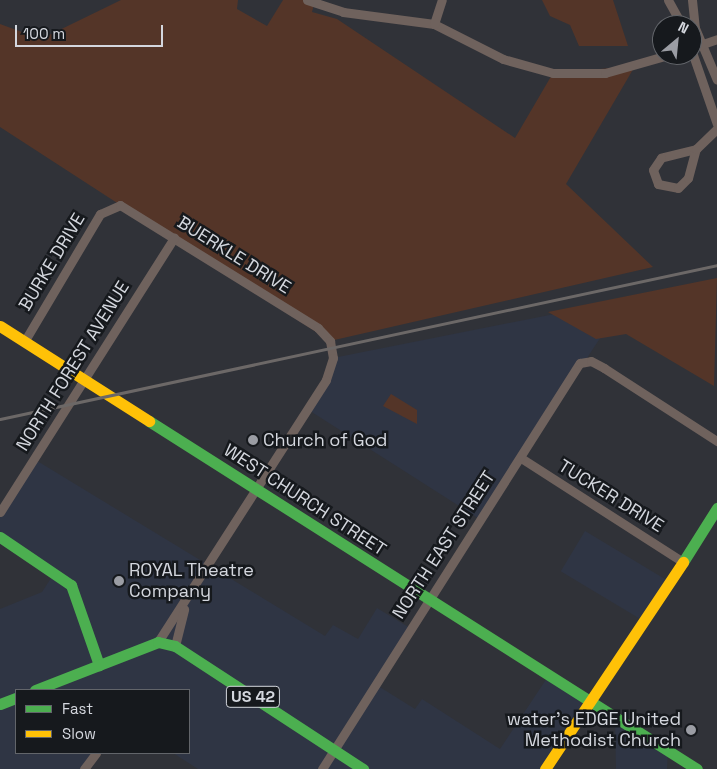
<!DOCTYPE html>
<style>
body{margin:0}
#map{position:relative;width:717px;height:769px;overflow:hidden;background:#303238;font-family:"Space Grotesk",sans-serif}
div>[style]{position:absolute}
.built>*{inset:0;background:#2f3544;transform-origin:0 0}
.green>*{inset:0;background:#543528}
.street>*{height:9px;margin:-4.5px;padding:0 4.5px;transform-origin:4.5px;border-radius:4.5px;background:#6f625d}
.fast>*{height:11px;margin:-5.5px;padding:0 5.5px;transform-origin:5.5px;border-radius:5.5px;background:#4caf50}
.slow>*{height:11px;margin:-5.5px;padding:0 5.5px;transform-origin:5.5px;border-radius:5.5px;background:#ffc107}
.rail>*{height:3px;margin:-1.5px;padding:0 1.5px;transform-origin:1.5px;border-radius:1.5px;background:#6c6867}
.dots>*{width:14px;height:14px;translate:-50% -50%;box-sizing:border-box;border:2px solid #16191d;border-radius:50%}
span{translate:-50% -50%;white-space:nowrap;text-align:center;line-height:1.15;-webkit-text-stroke:5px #16191d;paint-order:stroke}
.shield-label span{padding:1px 4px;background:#16191d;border:1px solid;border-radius:4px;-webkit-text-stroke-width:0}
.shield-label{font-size:16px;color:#d4d7de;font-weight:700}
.street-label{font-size:18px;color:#d4d7de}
.poi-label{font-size:18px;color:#d4d7de}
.left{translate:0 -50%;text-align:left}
.right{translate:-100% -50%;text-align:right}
.legend{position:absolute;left:15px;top:689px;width:175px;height:65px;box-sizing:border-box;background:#16191d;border:1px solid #62656a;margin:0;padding:6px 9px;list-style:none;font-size:15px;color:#d4d7de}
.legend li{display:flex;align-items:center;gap:10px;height:25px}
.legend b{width:25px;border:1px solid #62656a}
.north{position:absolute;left:652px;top:15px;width:50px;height:50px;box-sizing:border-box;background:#16191d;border:1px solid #62656a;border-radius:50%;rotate:28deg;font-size:14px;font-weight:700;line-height:20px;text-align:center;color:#d4d7de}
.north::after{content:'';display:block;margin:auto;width:18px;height:22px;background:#9b9da4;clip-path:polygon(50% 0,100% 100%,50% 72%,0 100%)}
.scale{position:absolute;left:15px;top:25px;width:148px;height:22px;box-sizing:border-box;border:2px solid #d4d7de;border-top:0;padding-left:6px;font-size:15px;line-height:18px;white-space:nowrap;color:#d4d7de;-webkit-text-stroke:4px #16191d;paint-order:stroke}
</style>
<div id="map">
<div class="built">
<i style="clip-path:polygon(625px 300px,481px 520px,307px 409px,333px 358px)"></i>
<i style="clip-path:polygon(34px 459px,325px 636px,333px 625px,358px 639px,377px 608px,410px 628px,375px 684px,415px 709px,422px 699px,500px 749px,549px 675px,592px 702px,545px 769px,198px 769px,173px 753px,189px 753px,189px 690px,16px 690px,16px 753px,96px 753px,84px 769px,0 769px,0 609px,42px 592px,55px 572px,0 537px,0 513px)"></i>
<i style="left:585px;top:531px;width:100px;height:47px;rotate:31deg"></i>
<i style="clip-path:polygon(615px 716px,668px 749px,667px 769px,616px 769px)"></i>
</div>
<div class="green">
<i style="clip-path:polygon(121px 0,238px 0,237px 9px,267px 26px,283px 0,307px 0,314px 4px,312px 12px,337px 19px,515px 138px,553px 73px,635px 66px,566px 184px,653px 267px,330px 341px,0 127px,0 24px,41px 39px)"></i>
<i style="clip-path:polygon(542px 0,613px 0,628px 46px,579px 46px,570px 25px,550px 16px)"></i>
<i style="clip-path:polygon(717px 278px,714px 386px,626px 334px,596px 339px,548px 312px)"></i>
<i style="clip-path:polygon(391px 394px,417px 410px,417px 424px,383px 406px)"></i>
</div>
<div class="street">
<i style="left:307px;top:0;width:38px;rotate:18deg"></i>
<i style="left:343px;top:12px;width:92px;rotate:7.5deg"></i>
<i style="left:434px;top:24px;width:77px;rotate:26.9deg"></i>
<i style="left:503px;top:59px;width:52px;rotate:15.6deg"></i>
<i style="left:553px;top:73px;width:52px"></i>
<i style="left:605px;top:73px;width:66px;rotate:-15.9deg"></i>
<i style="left:668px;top:0;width:29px;rotate:61deg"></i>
<i style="left:692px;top:0;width:28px;rotate:84deg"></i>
<i style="left:695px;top:28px;width:56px;rotate:67.1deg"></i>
<i style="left:434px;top:24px;width:25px;rotate:-72deg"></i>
<i style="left:697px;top:46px;width:21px;rotate:-19deg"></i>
<i style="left:692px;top:52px;width:76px;rotate:70.9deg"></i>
<i style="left:696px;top:149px;width:36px;rotate:166deg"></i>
<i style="left:661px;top:158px;width:14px;rotate:124deg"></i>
<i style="left:653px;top:170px;width:15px;rotate:70deg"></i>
<i style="left:658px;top:184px;width:20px;rotate:11deg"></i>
<i style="left:678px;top:188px;width:14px;rotate:-45deg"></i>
<i style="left:688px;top:178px;width:30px;rotate:-75deg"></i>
<i style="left:696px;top:149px;width:29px;rotate:-44deg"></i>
<i style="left:24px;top:342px;width:149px;rotate:-59.3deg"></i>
<i style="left:100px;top:214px;width:22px;rotate:-24deg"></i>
<i style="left:120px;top:205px;width:233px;rotate:31.8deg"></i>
<i style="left:318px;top:328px;width:18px;rotate:47deg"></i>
<i style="left:330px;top:341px;width:17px;rotate:80deg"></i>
<i style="left:333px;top:358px;width:23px;rotate:108deg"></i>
<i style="left:326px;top:380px;width:311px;rotate:122.7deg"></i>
<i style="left:521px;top:458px;width:193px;rotate:32.7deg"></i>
<i style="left:0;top:512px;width:325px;rotate:-57.6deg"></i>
<i style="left:175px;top:646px;width:38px;rotate:-76deg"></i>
<i style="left:84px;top:769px;width:20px;rotate:-53deg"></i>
<i style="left:322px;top:769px;width:481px;rotate:-57.6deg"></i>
<i style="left:580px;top:363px;width:11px;rotate:-10deg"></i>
<i style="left:591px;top:361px;width:15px;rotate:28deg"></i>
<i style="left:604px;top:368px;width:135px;rotate:32.9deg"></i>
</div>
<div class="fast">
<i style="left:149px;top:421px;width:649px;rotate:32.42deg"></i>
<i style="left:0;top:537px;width:86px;rotate:34.1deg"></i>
<i style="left:71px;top:585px;width:85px;rotate:70.7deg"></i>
<i style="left:683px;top:562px;width:64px;rotate:-57.8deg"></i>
<i style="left:35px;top:690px;width:132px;rotate:-21.3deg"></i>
<i style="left:158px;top:642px;width:17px;rotate:13deg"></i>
<i style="left:175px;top:646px;width:225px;rotate:33.2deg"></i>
<i style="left:0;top:704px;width:17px;rotate:-21deg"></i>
</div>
<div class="slow">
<i style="left:0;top:326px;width:177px;rotate:32.5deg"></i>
<i style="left:545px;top:769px;width:249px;rotate:-56.3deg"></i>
</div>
<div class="rail">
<i style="left:0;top:419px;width:733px;rotate:-12.12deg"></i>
</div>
<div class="dots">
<i style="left:253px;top:440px;background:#9b9da4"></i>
<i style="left:119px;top:581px;background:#9b9da4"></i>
<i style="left:691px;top:730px;background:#9b9da4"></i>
</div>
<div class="shield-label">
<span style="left:253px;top:697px">US 42</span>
</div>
<div class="street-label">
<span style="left:234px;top:255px;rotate:32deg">BUERKLE DRIVE</span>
<span style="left:52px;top:262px;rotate:-59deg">BURKE DRIVE</span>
<span style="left:73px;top:366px;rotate:-58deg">NORTH FOREST AVENUE</span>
<span style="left:611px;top:496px;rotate:32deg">TUCKER DRIVE</span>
<span style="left:305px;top:500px;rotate:33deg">WEST CHURCH STREET</span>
<span style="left:444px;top:545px;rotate:-57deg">NORTH EAST STREET</span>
</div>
<div class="poi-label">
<span class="left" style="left:263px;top:440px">Church of God</span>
<span class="left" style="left:129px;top:581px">ROYAL Theatre<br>Company</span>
<span class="right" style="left:681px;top:730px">water's EDGE United<br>Methodist Church</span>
</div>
<ul class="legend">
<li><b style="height:6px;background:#4caf50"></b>Fast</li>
<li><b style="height:6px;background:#ffc107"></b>Slow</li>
</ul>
<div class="north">N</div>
<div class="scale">100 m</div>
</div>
